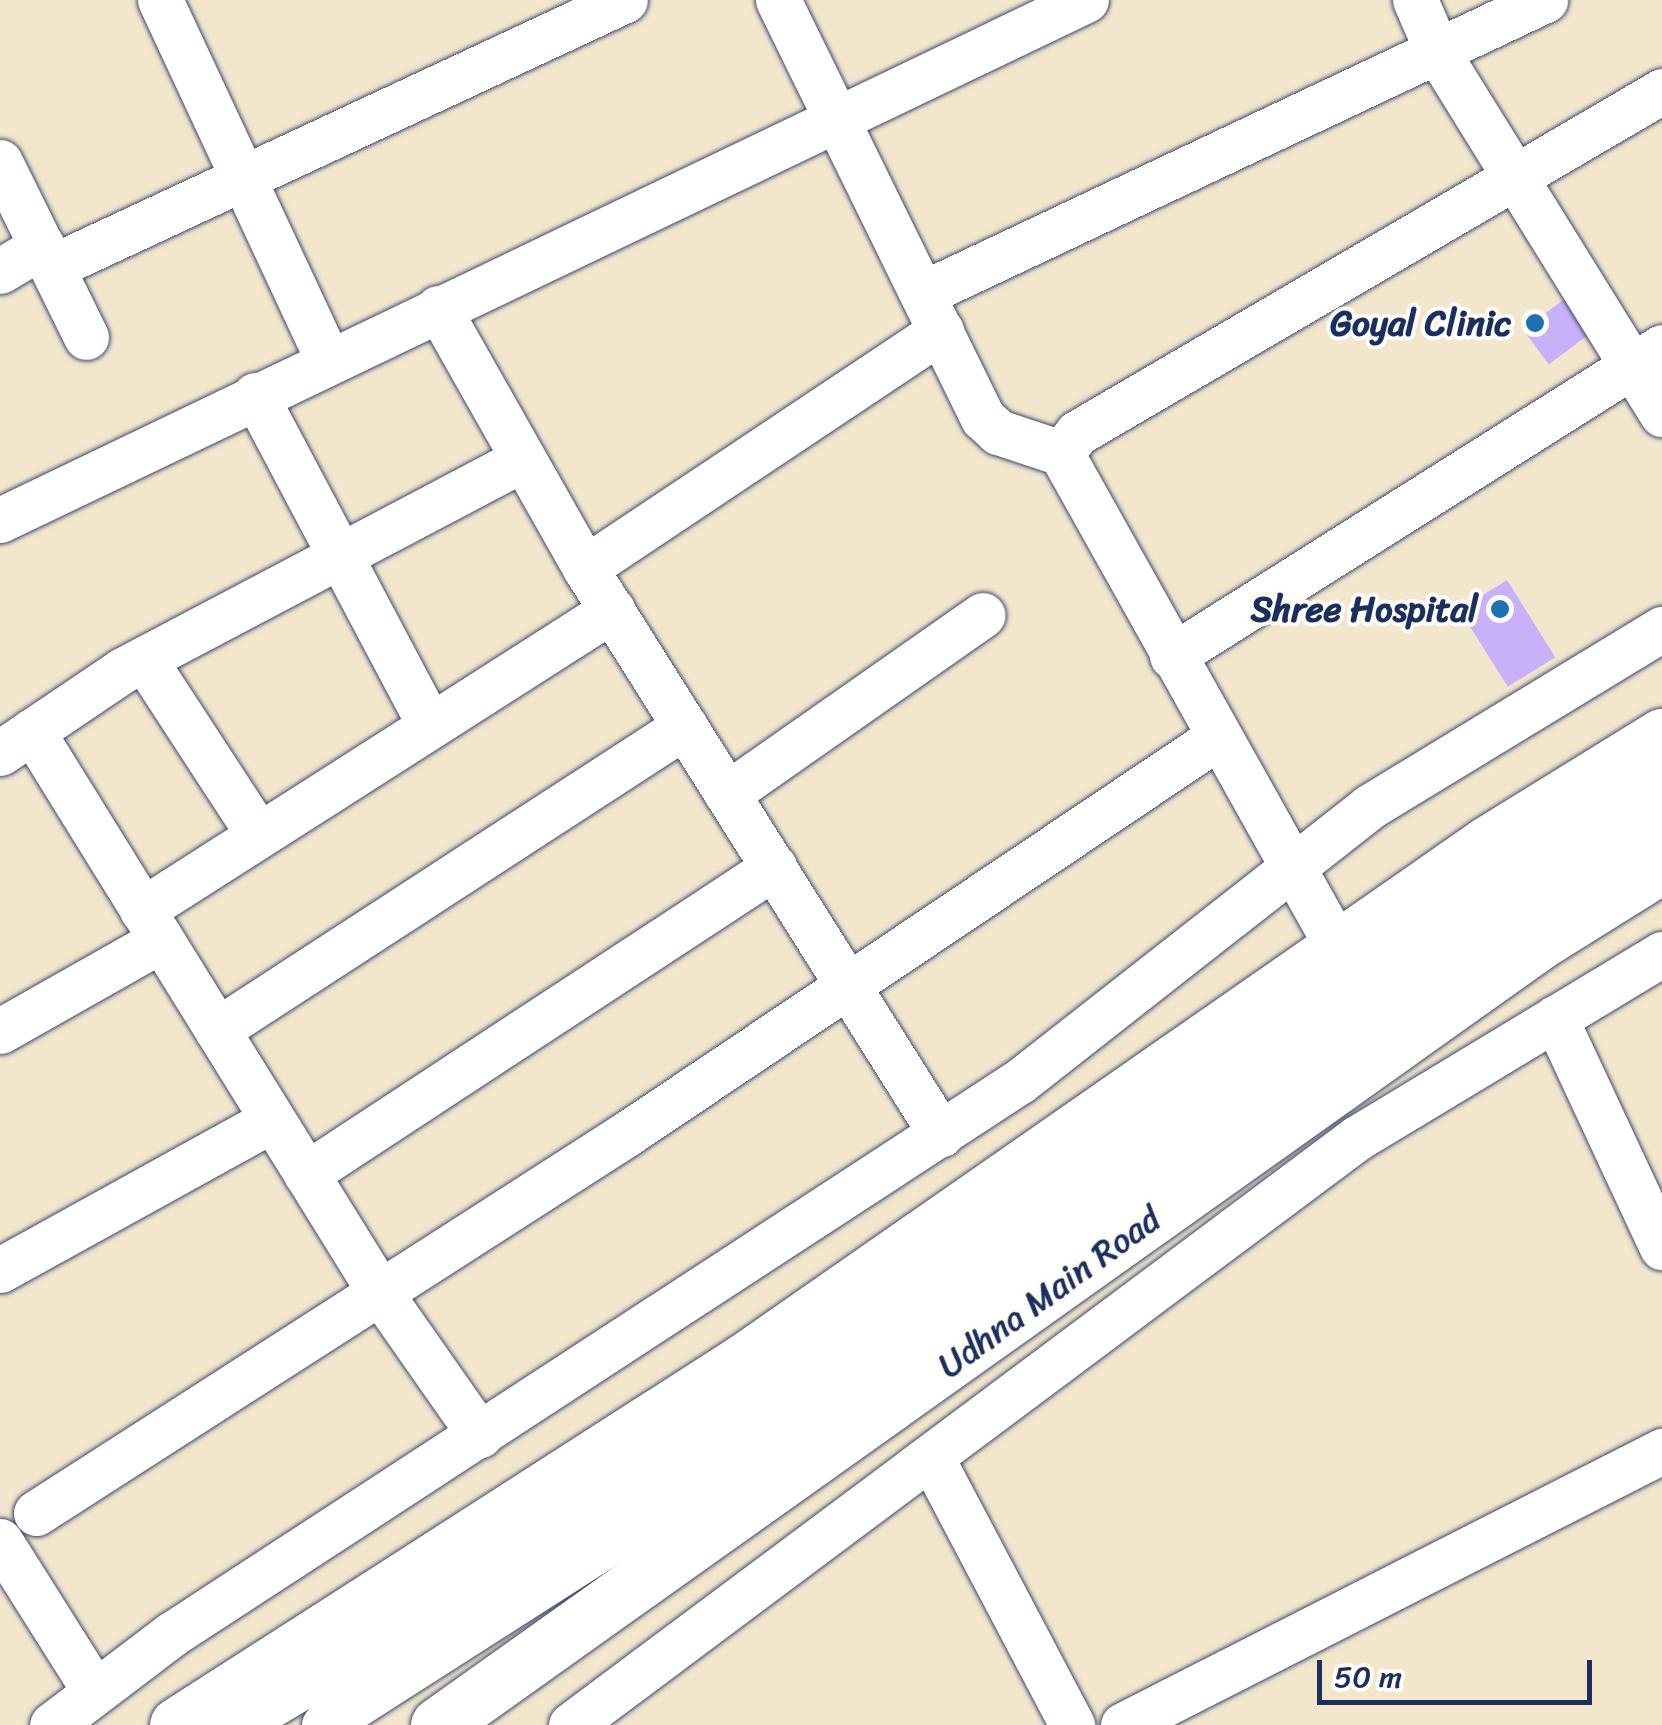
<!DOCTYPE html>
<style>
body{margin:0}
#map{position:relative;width:1662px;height:1725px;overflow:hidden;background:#f2e6cd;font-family:Sriracha,sans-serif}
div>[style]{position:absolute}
.building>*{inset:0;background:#c9b1f9;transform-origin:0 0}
.roads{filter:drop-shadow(0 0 2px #3b4a6f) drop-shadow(0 0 2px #3b4a6f)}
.minor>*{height:45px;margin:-22.5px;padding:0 22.5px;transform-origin:22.5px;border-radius:22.5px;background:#fff}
.highway>*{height:55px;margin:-27.5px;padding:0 27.5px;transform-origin:27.5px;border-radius:27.5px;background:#fff}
.dots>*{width:28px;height:28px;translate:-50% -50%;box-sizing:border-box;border:5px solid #fdfcf7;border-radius:50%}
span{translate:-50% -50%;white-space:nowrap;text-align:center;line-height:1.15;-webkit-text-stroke:8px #fdfcf7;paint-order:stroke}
.poi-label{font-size:35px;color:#1b2f5e;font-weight:700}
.right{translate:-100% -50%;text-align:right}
.street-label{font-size:35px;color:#1b2f5e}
.scale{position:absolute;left:1317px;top:1660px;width:275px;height:45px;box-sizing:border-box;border:5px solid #1b2f5e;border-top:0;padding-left:12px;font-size:30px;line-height:35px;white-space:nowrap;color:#1b2f5e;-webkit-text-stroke:8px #fdfcf7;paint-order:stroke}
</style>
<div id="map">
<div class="building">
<i style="left:1575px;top:291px;width:43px;height:65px;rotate:53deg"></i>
<i style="left:1507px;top:580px;width:91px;height:56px;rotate:58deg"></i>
</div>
<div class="roads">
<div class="minor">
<i style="left:160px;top:0;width:398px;rotate:65deg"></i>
<i style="left:778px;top:0;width:466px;rotate:63.9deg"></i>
<i style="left:983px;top:418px;width:21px;rotate:43deg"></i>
<i style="left:998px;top:432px;width:66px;rotate:18.4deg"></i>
<i style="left:1415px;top:0;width:58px;rotate:66.5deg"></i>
<i style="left:1438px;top:53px;width:425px;rotate:58.2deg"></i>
<i style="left:0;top:162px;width:195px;rotate:63.8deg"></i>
<i style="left:52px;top:267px;width:632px;rotate:-24.98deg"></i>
<i style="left:0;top:271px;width:49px;rotate:-30.8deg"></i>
<i style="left:924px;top:293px;width:687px;rotate:-25.26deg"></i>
<i style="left:438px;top:308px;width:299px;rotate:60.5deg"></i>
<i style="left:585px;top:568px;width:669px;rotate:57.83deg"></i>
<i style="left:255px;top:395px;width:374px;rotate:62.1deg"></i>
<i style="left:0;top:520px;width:1204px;rotate:-25.59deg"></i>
<i style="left:585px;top:568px;width:428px;rotate:-33.7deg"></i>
<i style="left:1172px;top:656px;width:579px;rotate:-32.24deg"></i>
<i style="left:144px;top:659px;width:209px;rotate:56.9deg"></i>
<i style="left:32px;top:731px;width:659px;rotate:58.22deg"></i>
<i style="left:379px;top:1291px;width:176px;rotate:55deg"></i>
<i style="left:0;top:753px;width:148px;rotate:-34deg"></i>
<i style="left:123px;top:670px;width:452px;rotate:-27.8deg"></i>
<i style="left:727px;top:794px;width:312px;rotate:-35deg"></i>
<i style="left:142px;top:910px;width:558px;rotate:-32.55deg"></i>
<i style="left:1338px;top:948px;width:567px;rotate:-119.23deg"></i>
<i style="left:1061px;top:453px;width:26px;rotate:-51deg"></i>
<i style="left:1077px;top:433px;width:678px;rotate:-30.31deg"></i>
<i style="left:1555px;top:1018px;width:253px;rotate:65deg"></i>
<i style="left:217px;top:1030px;width:558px;rotate:-33.01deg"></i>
<i style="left:0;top:1031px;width:185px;rotate:-29.5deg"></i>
<i style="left:306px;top:1174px;width:560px;rotate:-33.26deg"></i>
<i style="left:0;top:1270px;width:311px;rotate:-28.9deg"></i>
<i style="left:932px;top:1459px;width:301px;rotate:62.2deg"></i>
<i style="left:36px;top:1513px;width:703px;rotate:-32.7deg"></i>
<i style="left:628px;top:1133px;width:711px;rotate:-33.87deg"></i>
<i style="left:0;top:1541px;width:178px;rotate:57.8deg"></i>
<i style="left:52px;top:1725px;width:151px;rotate:-37.2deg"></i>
<i style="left:172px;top:1634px;width:1012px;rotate:-33.11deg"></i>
<i style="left:1020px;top:1081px;width:444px;rotate:-38.1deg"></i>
<i style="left:1369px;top:807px;width:343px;rotate:-31.3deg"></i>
<i style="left:237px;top:1725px;width:398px;rotate:-30.7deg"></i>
<i style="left:579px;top:1522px;width:569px;rotate:-34.11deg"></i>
<i style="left:1050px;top:1203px;width:543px;rotate:-36.09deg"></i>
<i style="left:1489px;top:883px;width:202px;rotate:-31deg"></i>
<i style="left:324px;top:1725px;width:388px;rotate:-32.6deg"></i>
<i style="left:651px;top:1516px;width:616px;rotate:-34.49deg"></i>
<i style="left:1159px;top:1167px;width:420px;rotate:-36.2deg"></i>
<i style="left:1498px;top:919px;width:192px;rotate:-31.4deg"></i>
<i style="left:571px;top:1725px;width:981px;rotate:-36.75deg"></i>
<i style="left:1357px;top:1138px;width:356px;rotate:-31.1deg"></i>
<i style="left:1123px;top:1725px;width:605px;rotate:-26.95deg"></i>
</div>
<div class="highway">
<i style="left:177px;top:1725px;width:674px;rotate:-32.7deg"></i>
<i style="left:744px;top:1361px;width:905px;rotate:-34.83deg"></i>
<i style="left:1487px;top:844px;width:206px;rotate:-31.7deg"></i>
<i style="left:438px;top:1725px;width:1351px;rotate:-35.42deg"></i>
<i style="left:1539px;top:942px;width:145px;rotate:-32deg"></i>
</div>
</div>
<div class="dots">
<i style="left:1535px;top:323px;background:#1f6fb2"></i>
<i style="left:1500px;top:609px;background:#1f6fb2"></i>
</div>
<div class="poi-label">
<span class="right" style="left:1512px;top:323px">Goyal Clinic</span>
<span class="right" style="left:1478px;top:609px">Shree Hospital</span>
</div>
<div class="street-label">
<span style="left:1049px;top:1292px;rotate:-36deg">Udhna Main Road</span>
</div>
<div class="scale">50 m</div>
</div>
